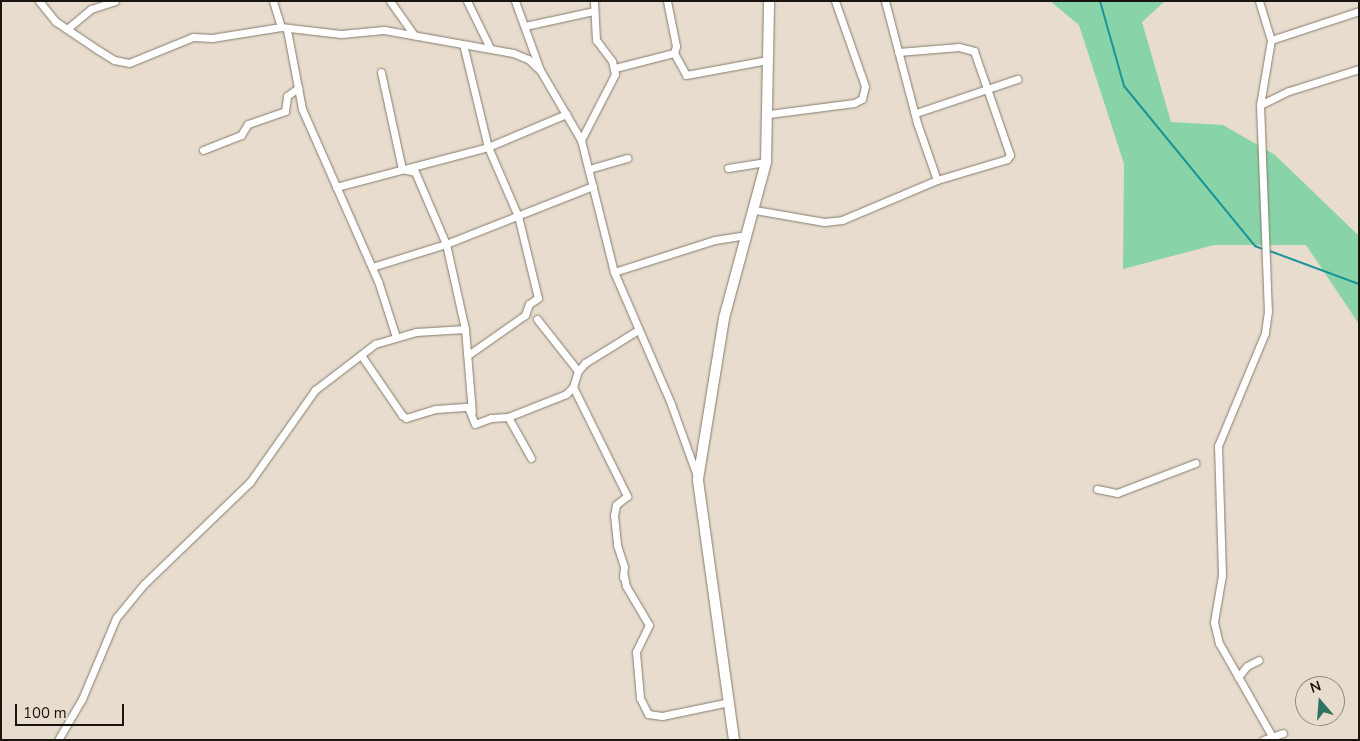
<!DOCTYPE html>
<style>
body{margin:0}
#map{position:relative;width:1360px;height:741px;overflow:hidden;background:#e7dccd;font-family:"Nunito Sans",sans-serif}
div>[style]{position:absolute}
.green>*{inset:0;background:#89d3a8}
.stream>*{height:2px;margin:-1px;padding:0 1px;transform-origin:1px;border-radius:1px;background:#199599}
.roads{filter:drop-shadow(0 0 1px #857b6d) drop-shadow(0 0 1px #857b6d)}
.street>*{height:7px;margin:-3.5px;padding:0 3.5px;transform-origin:3.5px;border-radius:3.5px;background:#fff}
.secondary>*{height:10px;margin:-5px;padding:0 5px;transform-origin:5px;border-radius:5px;background:#fff}
span{translate:-50% -50%;white-space:nowrap;text-align:center;line-height:1.15;-webkit-text-stroke:4px #e7dccd;paint-order:stroke}
.frame{position:absolute;inset:0;border:2px solid #191510;pointer-events:none}
.north{position:absolute;left:1295px;top:676px;width:50px;height:50px;box-sizing:border-box;background:#e7dccd;border:1px solid #958c81;border-radius:50%;rotate:342deg;font-size:14px;font-weight:700;line-height:20px;text-align:center;color:#191510}
.north::after{content:'';display:block;margin:auto;width:18px;height:22px;background:#307262;clip-path:polygon(50% 0,100% 100%,50% 72%,0 100%)}
.scale{position:absolute;left:15px;top:704px;width:109px;height:22px;box-sizing:border-box;border:2px solid #191510;border-top:0;padding-left:6px;font-size:15px;line-height:18px;white-space:nowrap;color:#191510;-webkit-text-stroke:4px #e7dccd;paint-order:stroke}
</style>
<div id="map">
<div class="green">
<i style="clip-path:polygon(1050px 1px,1165px 1px,1142px 22px,1171px 122px,1223px 125px,1275px 155px,1359px 236px,1359px 324px,1306px 245px,1214px 245px,1123px 269px,1124px 164px,1079px 25px)"></i>
</div>
<div class="stream">
<i style="left:1100px;top:1px;width:88px;rotate:74.2deg"></i>
<i style="left:1124px;top:86px;width:207px;rotate:50.7deg"></i>
<i style="left:1255px;top:246px;width:9px;rotate:21deg"></i>
<i style="left:1267px;top:250px;width:98px;rotate:20.3deg"></i>
</div>
<div class="roads">
<div class="street">
<i style="left:39px;top:1px;width:26px;rotate:51deg"></i>
<i style="left:55px;top:21px;width:52px;rotate:34deg"></i>
<i style="left:98px;top:50px;width:19px;rotate:32deg"></i>
<i style="left:114px;top:60px;width:15px;rotate:11deg"></i>
<i style="left:129px;top:63px;width:69px;rotate:-22.1deg"></i>
<i style="left:193px;top:37px;width:19px;rotate:3deg"></i>
<i style="left:212px;top:38px;width:70px;rotate:-9.1deg"></i>
<i style="left:281px;top:27px;width:60px;rotate:6.7deg"></i>
<i style="left:341px;top:34px;width:43px;rotate:-5.3deg"></i>
<i style="left:384px;top:30px;width:131px;rotate:10.1deg"></i>
<i style="left:513px;top:53px;width:16px;rotate:22deg"></i>
<i style="left:528px;top:59px;width:16px;rotate:43deg"></i>
<i style="left:273px;top:1px;width:27px;rotate:73deg"></i>
<i style="left:390px;top:1px;width:42px;rotate:54.8deg"></i>
<i style="left:467px;top:1px;width:52px;rotate:63.9deg"></i>
<i style="left:515px;top:1px;width:73px;rotate:70.1deg"></i>
<i style="left:540px;top:70px;width:81px;rotate:59.6deg"></i>
<i style="left:581px;top:140px;width:136px;rotate:76deg"></i>
<i style="left:614px;top:272px;width:144px;rotate:66.6deg"></i>
<i style="left:671px;top:404px;width:77px;rotate:70.1deg"></i>
<i style="left:667px;top:1px;width:46px;rotate:78.7deg"></i>
<i style="left:676px;top:46px;width:7px;rotate:106deg"></i>
<i style="left:674px;top:53px;width:25px;rotate:61deg"></i>
<i style="left:686px;top:75px;width:83px;rotate:-10.4deg"></i>
<i style="left:885px;top:1px;width:126px;rotate:75.3deg"></i>
<i style="left:917px;top:123px;width:60px;rotate:70.7deg"></i>
<i style="left:1259px;top:1px;width:41px;rotate:72.9deg"></i>
<i style="left:1271px;top:40px;width:66px;rotate:99.6deg"></i>
<i style="left:1260px;top:105px;width:206px;rotate:87.8deg"></i>
<i style="left:1268px;top:311px;width:22px;rotate:98deg"></i>
<i style="left:1265px;top:333px;width:122px;rotate:112.6deg"></i>
<i style="left:1218px;top:446px;width:129px;rotate:88.2deg"></i>
<i style="left:1222px;top:575px;width:48px;rotate:99.7deg"></i>
<i style="left:1214px;top:622px;width:22px;rotate:77deg"></i>
<i style="left:1219px;top:643px;width:112px;rotate:60.4deg"></i>
<i style="left:525px;top:26px;width:71px;rotate:-12.3deg"></i>
<i style="left:67px;top:29px;width:31px;rotate:-40deg"></i>
<i style="left:91px;top:9px;width:25px;rotate:-18deg"></i>
<i style="left:287px;top:30px;width:80px;rotate:79.2deg"></i>
<i style="left:302px;top:109px;width:188px;rotate:66.2deg"></i>
<i style="left:378px;top:281px;width:59px;rotate:72.2deg"></i>
<i style="left:1271px;top:40px;width:93px;rotate:-18.2deg"></i>
<i style="left:463px;top:44px;width:106px;rotate:76.4deg"></i>
<i style="left:488px;top:147px;width:75px;rotate:66.5deg"></i>
<i style="left:518px;top:216px;width:84px;rotate:76.3deg"></i>
<i style="left:538px;top:298px;width:11px;rotate:146deg"></i>
<i style="left:529px;top:304px;width:12px;rotate:110deg"></i>
<i style="left:525px;top:315px;width:70px;rotate:144.9deg"></i>
<i style="left:615px;top:68px;width:61px;rotate:-14.3deg"></i>
<i style="left:381px;top:72px;width:99px;rotate:77.8deg"></i>
<i style="left:1260px;top:105px;width:32px;rotate:-26deg"></i>
<i style="left:1289px;top:91px;width:73px;rotate:-17.4deg"></i>
<i style="left:916px;top:113px;width:107px;rotate:-18.6deg"></i>
<i style="left:769px;top:114px;width:86px;rotate:-7.4deg"></i>
<i style="left:854px;top:103px;width:9px;rotate:-27deg"></i>
<i style="left:862px;top:99px;width:13px;rotate:-77deg"></i>
<i style="left:865px;top:86px;width:90px;rotate:-109.4deg"></i>
<i style="left:581px;top:140px;width:74px;rotate:-62.7deg"></i>
<i style="left:615px;top:74px;width:13px;rotate:-103deg"></i>
<i style="left:612px;top:61px;width:26px;rotate:-127deg"></i>
<i style="left:596px;top:40px;width:39px;rotate:-93deg"></i>
<i style="left:203px;top:150px;width:41px;rotate:-21.5deg"></i>
<i style="left:241px;top:135px;width:13px;rotate:-58deg"></i>
<i style="left:248px;top:124px;width:39px;rotate:-19deg"></i>
<i style="left:285px;top:111px;width:15px;rotate:-82deg"></i>
<i style="left:287px;top:96px;width:14px;rotate:-36deg"></i>
<i style="left:728px;top:168px;width:38px;rotate:-9deg"></i>
<i style="left:402px;top:169px;width:13px;rotate:13deg"></i>
<i style="left:415px;top:172px;width:78px;rotate:66.7deg"></i>
<i style="left:446px;top:244px;width:87px;rotate:77.4deg"></i>
<i style="left:465px;top:329px;width:83px;rotate:85.2deg"></i>
<i style="left:589px;top:169px;width:40px;rotate:-16deg"></i>
<i style="left:336px;top:187px;width:157px;rotate:-14.7deg"></i>
<i style="left:488px;top:147px;width:85px;rotate:-22.9deg"></i>
<i style="left:755px;top:210px;width:70px;rotate:9.9deg"></i>
<i style="left:824px;top:222px;width:18px;rotate:-6deg"></i>
<i style="left:842px;top:220px;width:103px;rotate:-22.8deg"></i>
<i style="left:937px;top:180px;width:73px;rotate:-16.7deg"></i>
<i style="left:1007px;top:159px;width:5px;rotate:-53deg"></i>
<i style="left:1010px;top:155px;width:110px;rotate:-109.1deg"></i>
<i style="left:974px;top:51px;width:16px;rotate:-165deg"></i>
<i style="left:959px;top:47px;width:61px;rotate:175.3deg"></i>
<i style="left:372px;top:267px;width:77px;rotate:-17.3deg"></i>
<i style="left:446px;top:244px;width:158px;rotate:-21.5deg"></i>
<i style="left:614px;top:272px;width:106px;rotate:-17.6deg"></i>
<i style="left:715px;top:240px;width:32px;rotate:-9deg"></i>
<i style="left:537px;top:319px;width:66px;rotate:51.7deg"></i>
<i style="left:361px;top:355px;width:73px;rotate:55.7deg"></i>
<i style="left:402px;top:415px;width:5px;rotate:37deg"></i>
<i style="left:406px;top:418px;width:31px;rotate:-17deg"></i>
<i style="left:436px;top:409px;width:32px;rotate:-4deg"></i>
<i style="left:468px;top:407px;width:18px;rotate:68deg"></i>
<i style="left:475px;top:424px;width:17px;rotate:-21deg"></i>
<i style="left:491px;top:418px;width:17px;rotate:-3deg"></i>
<i style="left:508px;top:417px;width:62px;rotate:-21.6deg"></i>
<i style="left:566px;top:394px;width:10px;rotate:-45deg"></i>
<i style="left:573px;top:387px;width:17px;rotate:-73deg"></i>
<i style="left:578px;top:371px;width:11px;rotate:-49deg"></i>
<i style="left:585px;top:363px;width:62px;rotate:-31.9deg"></i>
<i style="left:573px;top:387px;width:122px;rotate:63.6deg"></i>
<i style="left:627px;top:496px;width:14px;rotate:141deg"></i>
<i style="left:616px;top:505px;width:10px;rotate:101deg"></i>
<i style="left:614px;top:515px;width:30px;rotate:84deg"></i>
<i style="left:617px;top:545px;width:23px;rotate:72deg"></i>
<i style="left:624px;top:567px;width:10px;rotate:96deg"></i>
<i style="left:508px;top:417px;width:47px;rotate:60.7deg"></i>
<i style="left:1097px;top:489px;width:20px;rotate:11deg"></i>
<i style="left:1117px;top:493px;width:84px;rotate:-21deg"></i>
<i style="left:624px;top:576px;width:10px;rotate:79deg"></i>
<i style="left:626px;top:586px;width:45px;rotate:59.5deg"></i>
<i style="left:649px;top:625px;width:30px;rotate:116deg"></i>
<i style="left:636px;top:652px;width:46px;rotate:85deg"></i>
<i style="left:640px;top:698px;width:18px;rotate:63deg"></i>
<i style="left:648px;top:714px;width:14px;rotate:8deg"></i>
<i style="left:662px;top:716px;width:68px;rotate:-11.8deg"></i>
<i style="left:1238px;top:677px;width:14px;rotate:-51deg"></i>
<i style="left:1247px;top:666px;width:13px;rotate:-27deg"></i>
<i style="left:58px;top:740px;width:48px;rotate:-59.7deg"></i>
<i style="left:82px;top:699px;width:88px;rotate:-67.2deg"></i>
<i style="left:116px;top:618px;width:44px;rotate:-50.5deg"></i>
<i style="left:144px;top:584px;width:147px;rotate:-43.9deg"></i>
<i style="left:250px;top:482px;width:113px;rotate:-54.8deg"></i>
<i style="left:315px;top:390px;width:76px;rotate:-37.5deg"></i>
<i style="left:375px;top:344px;width:43px;rotate:-16.3deg"></i>
<i style="left:416px;top:332px;width:49px;rotate:-3.5deg"></i>
<i style="left:1263px;top:740px;width:21px;rotate:-19deg"></i>
</div>
<div class="secondary">
<i style="left:734px;top:740px;width:263px;rotate:-97.9deg"></i>
<i style="left:698px;top:479px;width:163px;rotate:-80.8deg"></i>
<i style="left:724px;top:318px;width:162px;rotate:-74.9deg"></i>
<i style="left:766px;top:162px;width:161px;rotate:-88.9deg"></i>
</div>
</div>
<div class="frame"></div>
<div class="north">N</div>
<div class="scale">100 m</div>
</div>
